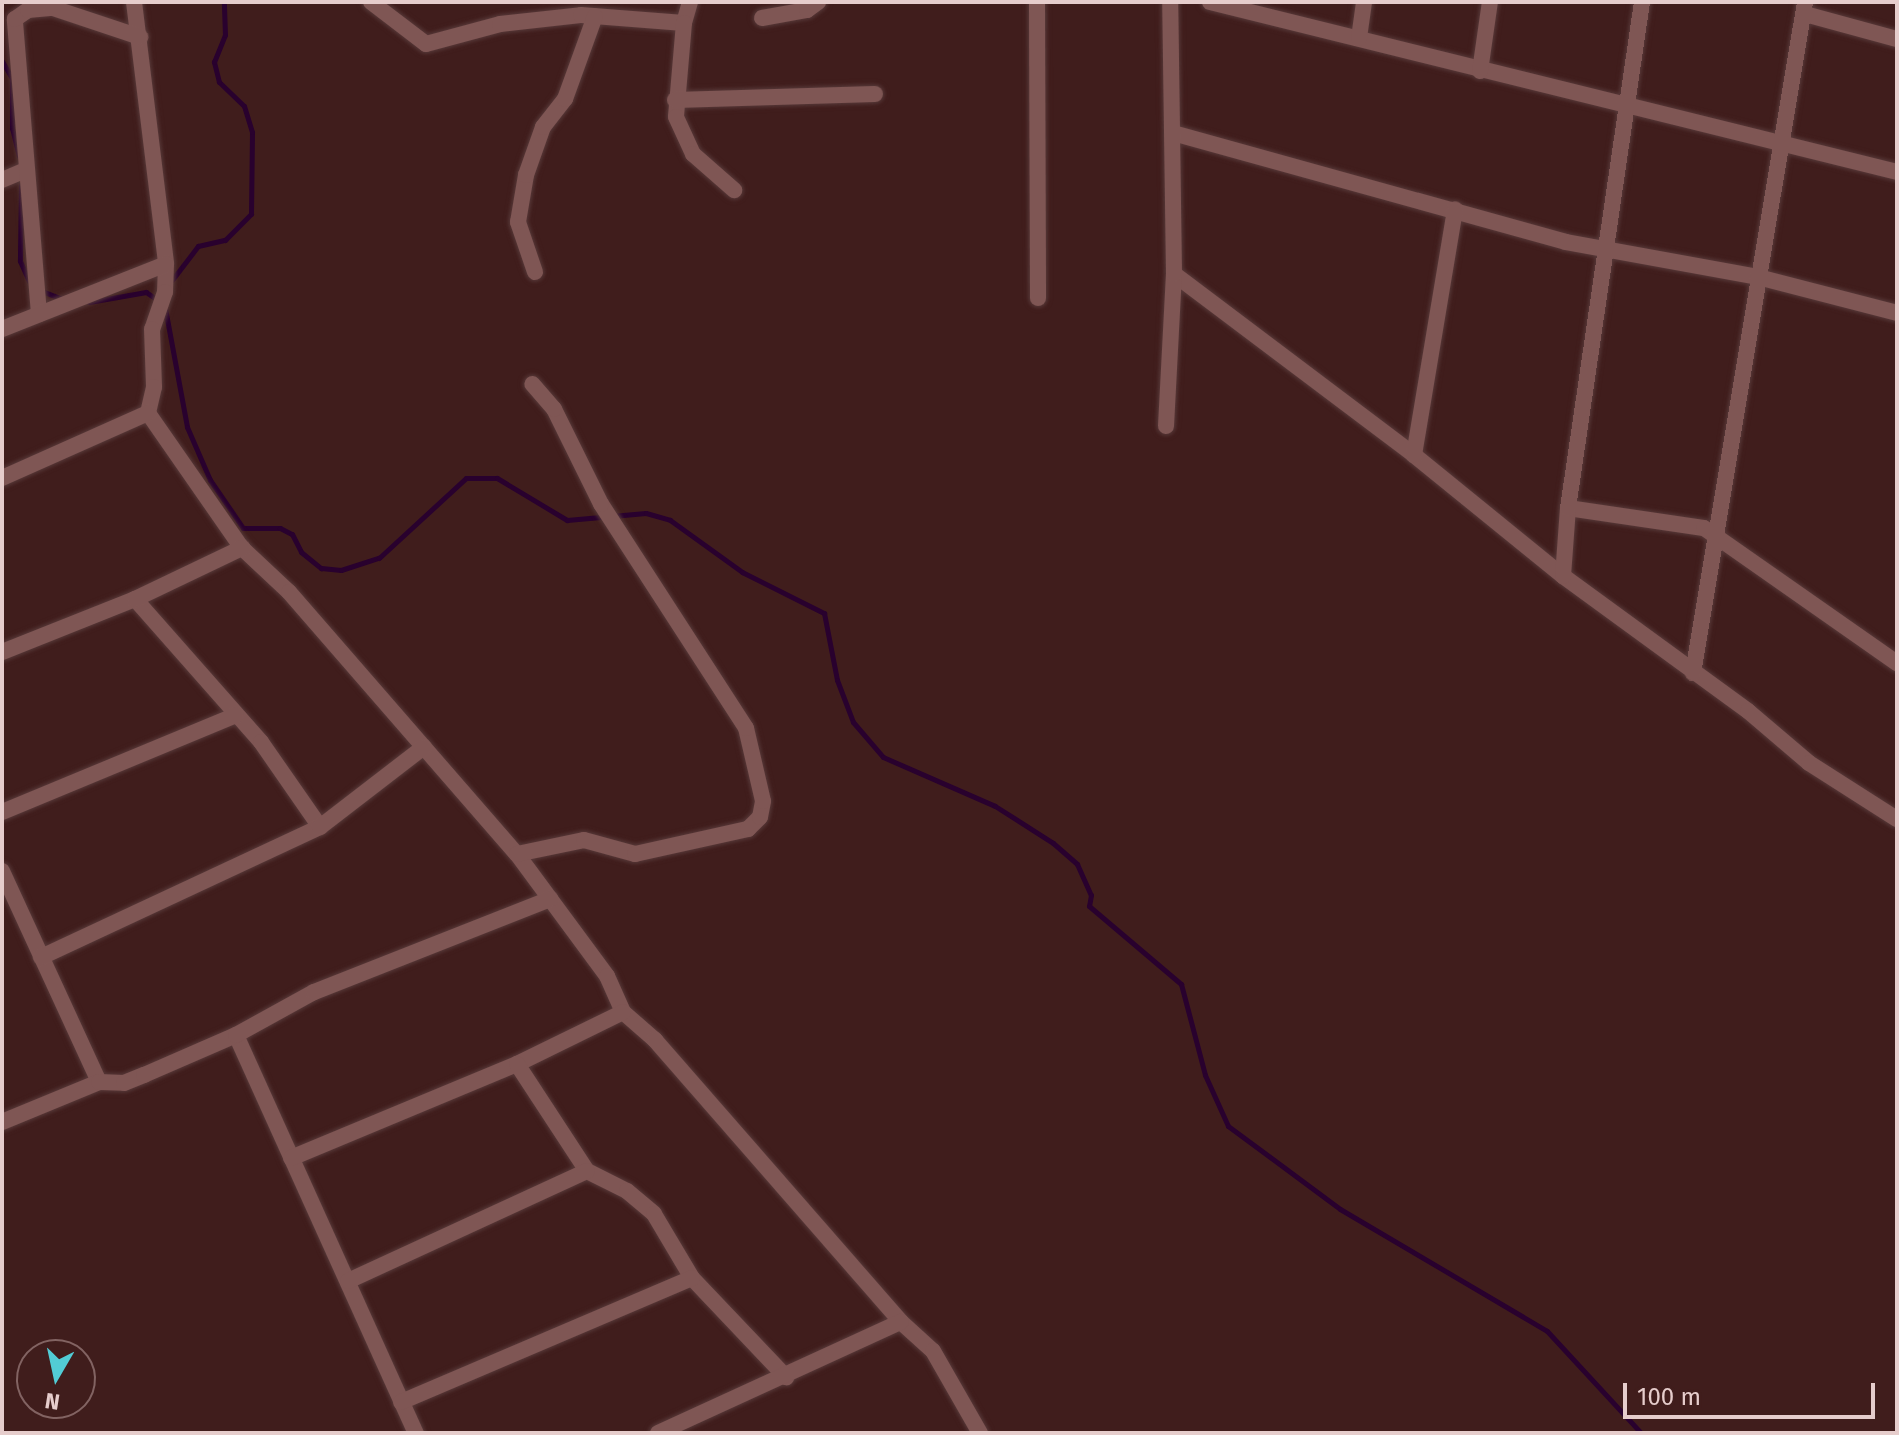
<!DOCTYPE html>
<style>
body{margin:0}
#map{position:relative;width:1899px;height:1435px;overflow:hidden;background:#401d1c;font-family:"Fira Sans",sans-serif}
div>[style]{position:absolute}
.stream>*{height:5px;margin:-2.5px;padding:0 2.5px;transform-origin:2.5px;border-radius:2.5px;background:#29012e}
.roads{filter:drop-shadow(0 0 2px #573939) drop-shadow(0 0 2px #573939)}
.minor>*{height:16px;margin:-8px;padding:0 8px;transform-origin:8px;border-radius:8px;background:#7f5654}
span{translate:-50% -50%;white-space:nowrap;text-align:center;line-height:1.15;-webkit-text-stroke:8px #401d1c;paint-order:stroke}
.frame{position:absolute;inset:0;border:4px solid #e6cdcc;pointer-events:none}
.north{position:absolute;left:16px;top:1339px;width:80px;height:80px;box-sizing:border-box;background:#401d1c;border:2px solid #826362;border-radius:50%;rotate:189deg;font-size:22px;font-weight:700;line-height:32px;text-align:center;color:#e6cdcc}
.north::after{content:'';display:block;margin:auto;width:28px;height:36px;background:#52ccd5;clip-path:polygon(50% 0,100% 100%,50% 72%,0 100%)}
.scale{position:absolute;left:1623px;top:1383px;width:252px;height:36px;box-sizing:border-box;border:4px solid #e6cdcc;border-top:0;padding-left:10px;font-size:24px;line-height:28px;white-space:nowrap;color:#e6cdcc;-webkit-text-stroke:6px #401d1c;paint-order:stroke}
</style>
<div id="map">
<div class="stream">
<i style="left:2px;top:61px;width:20px;rotate:60deg"></i>
<i style="left:12px;top:78px;width:50px;rotate:90deg"></i>
<i style="left:12px;top:128px;width:29px;rotate:76deg"></i>
<i style="left:21px;top:185px;width:76px;rotate:90.8deg"></i>
<i style="left:20px;top:261px;width:22px;rotate:66deg"></i>
<i style="left:172px;top:280px;width:43px;rotate:-52.6deg"></i>
<i style="left:198px;top:246px;width:28px;rotate:-13deg"></i>
<i style="left:225px;top:240px;width:37px;rotate:-45deg"></i>
<i style="left:251px;top:214px;width:82px;rotate:-89.3deg"></i>
<i style="left:252px;top:132px;width:27px;rotate:-107deg"></i>
<i style="left:244px;top:106px;width:35px;rotate:-136deg"></i>
<i style="left:219px;top:82px;width:21px;rotate:-104deg"></i>
<i style="left:214px;top:62px;width:29px;rotate:-68deg"></i>
<i style="left:225px;top:35px;width:33px;rotate:-92deg"></i>
<i style="left:39px;top:290px;width:26px;rotate:21deg"></i>
<i style="left:89px;top:302px;width:58px;rotate:-10deg"></i>
<i style="left:146px;top:292px;width:16px;rotate:35deg"></i>
<i style="left:165px;top:308px;width:121px;rotate:79.5deg"></i>
<i style="left:187px;top:427px;width:58px;rotate:66.5deg"></i>
<i style="left:210px;top:480px;width:58px;rotate:55.5deg"></i>
<i style="left:243px;top:528px;width:37px"></i>
<i style="left:280px;top:528px;width:13px;rotate:27deg"></i>
<i style="left:292px;top:534px;width:20px;rotate:63deg"></i>
<i style="left:301px;top:552px;width:26px;rotate:39deg"></i>
<i style="left:321px;top:568px;width:20px;rotate:6deg"></i>
<i style="left:341px;top:570px;width:40px;rotate:-18deg"></i>
<i style="left:379px;top:558px;width:118px;rotate:-42.6deg"></i>
<i style="left:466px;top:478px;width:31px"></i>
<i style="left:497px;top:478px;width:82px;rotate:31deg"></i>
<i style="left:567px;top:520px;width:79px;rotate:-5.1deg"></i>
<i style="left:646px;top:513px;width:25px;rotate:16deg"></i>
<i style="left:670px;top:520px;width:89px;rotate:35.8deg"></i>
<i style="left:742px;top:572px;width:92px;rotate:26.6deg"></i>
<i style="left:824px;top:613px;width:68px;rotate:79deg"></i>
<i style="left:837px;top:680px;width:45px;rotate:69.1deg"></i>
<i style="left:853px;top:722px;width:46px;rotate:49.4deg"></i>
<i style="left:883px;top:757px;width:122px;rotate:23.6deg"></i>
<i style="left:995px;top:806px;width:69px;rotate:32.5deg"></i>
<i style="left:1053px;top:843px;width:32px;rotate:41deg"></i>
<i style="left:1077px;top:864px;width:34px;rotate:66deg"></i>
<i style="left:1091px;top:895px;width:11px;rotate:100deg"></i>
<i style="left:1089px;top:906px;width:121px;rotate:40.3deg"></i>
<i style="left:1181px;top:984px;width:94px;rotate:75.2deg"></i>
<i style="left:1205px;top:1075px;width:56px;rotate:65.7deg"></i>
<i style="left:1228px;top:1126px;width:139px;rotate:36.5deg"></i>
<i style="left:1340px;top:1209px;width:240px;rotate:30.5deg"></i>
<i style="left:1547px;top:1331px;width:139px;rotate:47.3deg"></i>
</div>
<div class="roads">
<div class="minor">
<i style="left:134px;top:2px;width:264px;rotate:83deg"></i>
<i style="left:166px;top:264px;width:28px;rotate:92deg"></i>
<i style="left:165px;top:292px;width:39px;rotate:109deg"></i>
<i style="left:152px;top:329px;width:58px;rotate:88deg"></i>
<i style="left:154px;top:387px;width:27px;rotate:103deg"></i>
<i style="left:148px;top:413px;width:165px;rotate:55.2deg"></i>
<i style="left:242px;top:548px;width:64px;rotate:43.1deg"></i>
<i style="left:289px;top:592px;width:347px;rotate:49deg"></i>
<i style="left:517px;top:854px;width:152px;rotate:53.6deg"></i>
<i style="left:607px;top:976px;width:39px;rotate:66deg"></i>
<i style="left:623px;top:1012px;width:43px;rotate:41.2deg"></i>
<i style="left:655px;top:1040px;width:374px;rotate:48.9deg"></i>
<i style="left:901px;top:1322px;width:43px;rotate:42.2deg"></i>
<i style="left:933px;top:1351px;width:95px;rotate:60.2deg"></i>
<i style="left:371px;top:2px;width:69px;rotate:37.4deg"></i>
<i style="left:426px;top:44px;width:77px;rotate:-15.1deg"></i>
<i style="left:500px;top:24px;width:81px;rotate:-6.3deg"></i>
<i style="left:581px;top:15px;width:103px;rotate:4.4deg"></i>
<i style="left:690px;top:2px;width:22px;rotate:106deg"></i>
<i style="left:684px;top:23px;width:94px;rotate:94.9deg"></i>
<i style="left:676px;top:117px;width:41px;rotate:65.3deg"></i>
<i style="left:693px;top:154px;width:55px;rotate:41.3deg"></i>
<i style="left:1037px;top:2px;width:296px;rotate:89.8deg"></i>
<i style="left:1210px;top:2px;width:708px;rotate:13.9deg"></i>
<i style="left:1805px;top:14px;width:95px;rotate:15.2deg"></i>
<i style="left:762px;top:18px;width:46px;rotate:-10.1deg"></i>
<i style="left:807px;top:10px;width:14px;rotate:-36deg"></i>
<i style="left:1359px;top:38px;width:36px;rotate:-82deg"></i>
<i style="left:1480px;top:71px;width:70px;rotate:-81.8deg"></i>
<i style="left:675px;top:100px;width:200px;rotate:-1.7deg"></i>
<i style="left:1173px;top:133px;width:408px;rotate:15.5deg"></i>
<i style="left:1566px;top:242px;width:195px;rotate:10.3deg"></i>
<i style="left:1758px;top:277px;width:144px;rotate:14.5deg"></i>
<i style="left:2px;top:180px;width:26px;rotate:-23deg"></i>
<i style="left:535px;top:272px;width:53px;rotate:-108.8deg"></i>
<i style="left:518px;top:222px;width:48px;rotate:-80.3deg"></i>
<i style="left:526px;top:175px;width:51px;rotate:-70.5deg"></i>
<i style="left:543px;top:127px;width:36px;rotate:-52deg"></i>
<i style="left:565px;top:99px;width:88px;rotate:-70.1deg"></i>
<i style="left:1174px;top:274px;width:301px;rotate:37deg"></i>
<i style="left:1414px;top:455px;width:192px;rotate:39.1deg"></i>
<i style="left:1563px;top:576px;width:229px;rotate:36.1deg"></i>
<i style="left:1748px;top:711px;width:80px;rotate:40.4deg"></i>
<i style="left:1809px;top:763px;width:104px;rotate:32.5deg"></i>
<i style="left:39px;top:314px;width:296px;rotate:-94.7deg"></i>
<i style="left:15px;top:19px;width:16px;rotate:-35deg"></i>
<i style="left:28px;top:10px;width:25px;rotate:-5deg"></i>
<i style="left:53px;top:8px;width:92px;rotate:18.4deg"></i>
<i style="left:2px;top:329px;width:176px;rotate:-21.6deg"></i>
<i style="left:1166px;top:426px;width:152px;rotate:-87deg"></i>
<i style="left:1174px;top:274px;width:272px;rotate:-90.8deg"></i>
<i style="left:1414px;top:455px;width:249px;rotate:-80.5deg"></i>
<i style="left:2px;top:478px;width:160px;rotate:-24deg"></i>
<i style="left:1568px;top:508px;width:137px;rotate:8.4deg"></i>
<i style="left:1704px;top:528px;width:236px;rotate:35deg"></i>
<i style="left:1563px;top:576px;width:68px;rotate:-85.8deg"></i>
<i style="left:1568px;top:508px;width:511px;rotate:-81.68deg"></i>
<i style="left:135px;top:599px;width:191px;rotate:48.6deg"></i>
<i style="left:261px;top:742px;width:103px;rotate:55.2deg"></i>
<i style="left:2px;top:652px;width:143px;rotate:-21.7deg"></i>
<i style="left:135px;top:599px;width:119px;rotate:-25.5deg"></i>
<i style="left:1693px;top:673px;width:680px;rotate:-80.52deg"></i>
<i style="left:2px;top:812px;width:253px;rotate:-22.5deg"></i>
<i style="left:517px;top:854px;width:68px;rotate:-11.8deg"></i>
<i style="left:584px;top:840px;width:53px;rotate:15.4deg"></i>
<i style="left:635px;top:854px;width:116px;rotate:-12.5deg"></i>
<i style="left:748px;top:829px;width:17px;rotate:-45deg"></i>
<i style="left:760px;top:817px;width:16px;rotate:-79deg"></i>
<i style="left:763px;top:801px;width:75px;rotate:-103.1deg"></i>
<i style="left:746px;top:728px;width:267px;rotate:-122.9deg"></i>
<i style="left:601px;top:504px;width:106px;rotate:-116.3deg"></i>
<i style="left:554px;top:409px;width:33px;rotate:-131deg"></i>
<i style="left:2px;top:871px;width:232px;rotate:65.3deg"></i>
<i style="left:41px;top:957px;width:308px;rotate:-25deg"></i>
<i style="left:320px;top:827px;width:131px;rotate:-37.6deg"></i>
<i style="left:236px;top:1035px;width:437px;rotate:65.7deg"></i>
<i style="left:517px;top:1064px;width:118px;rotate:-26.1deg"></i>
<i style="left:2px;top:1122px;width:105px;rotate:-22.4deg"></i>
<i style="left:99px;top:1082px;width:25px;rotate:2deg"></i>
<i style="left:124px;top:1083px;width:22px;rotate:-22deg"></i>
<i style="left:144px;top:1075px;width:100px;rotate:-23.5deg"></i>
<i style="left:236px;top:1035px;width:89px;rotate:-28.9deg"></i>
<i style="left:314px;top:992px;width:254px;rotate:-21.5deg"></i>
<i style="left:291px;top:1158px;width:245px;rotate:-22.6deg"></i>
<i style="left:517px;top:1064px;width:128px;rotate:56.8deg"></i>
<i style="left:587px;top:1171px;width:45px;rotate:26.6deg"></i>
<i style="left:627px;top:1191px;width:35px;rotate:40deg"></i>
<i style="left:654px;top:1214px;width:74px;rotate:59.3deg"></i>
<i style="left:692px;top:1278px;width:137px;rotate:46.5deg"></i>
<i style="left:348px;top:1281px;width:263px;rotate:-24.7deg"></i>
<i style="left:401px;top:1402px;width:316px;rotate:-23.1deg"></i>
<i style="left:658px;top:1433px;width:267px;rotate:-24.6deg"></i>
</div>
</div>
<div class="frame"></div>
<div class="north">N</div>
<div class="scale">100 m</div>
</div>
